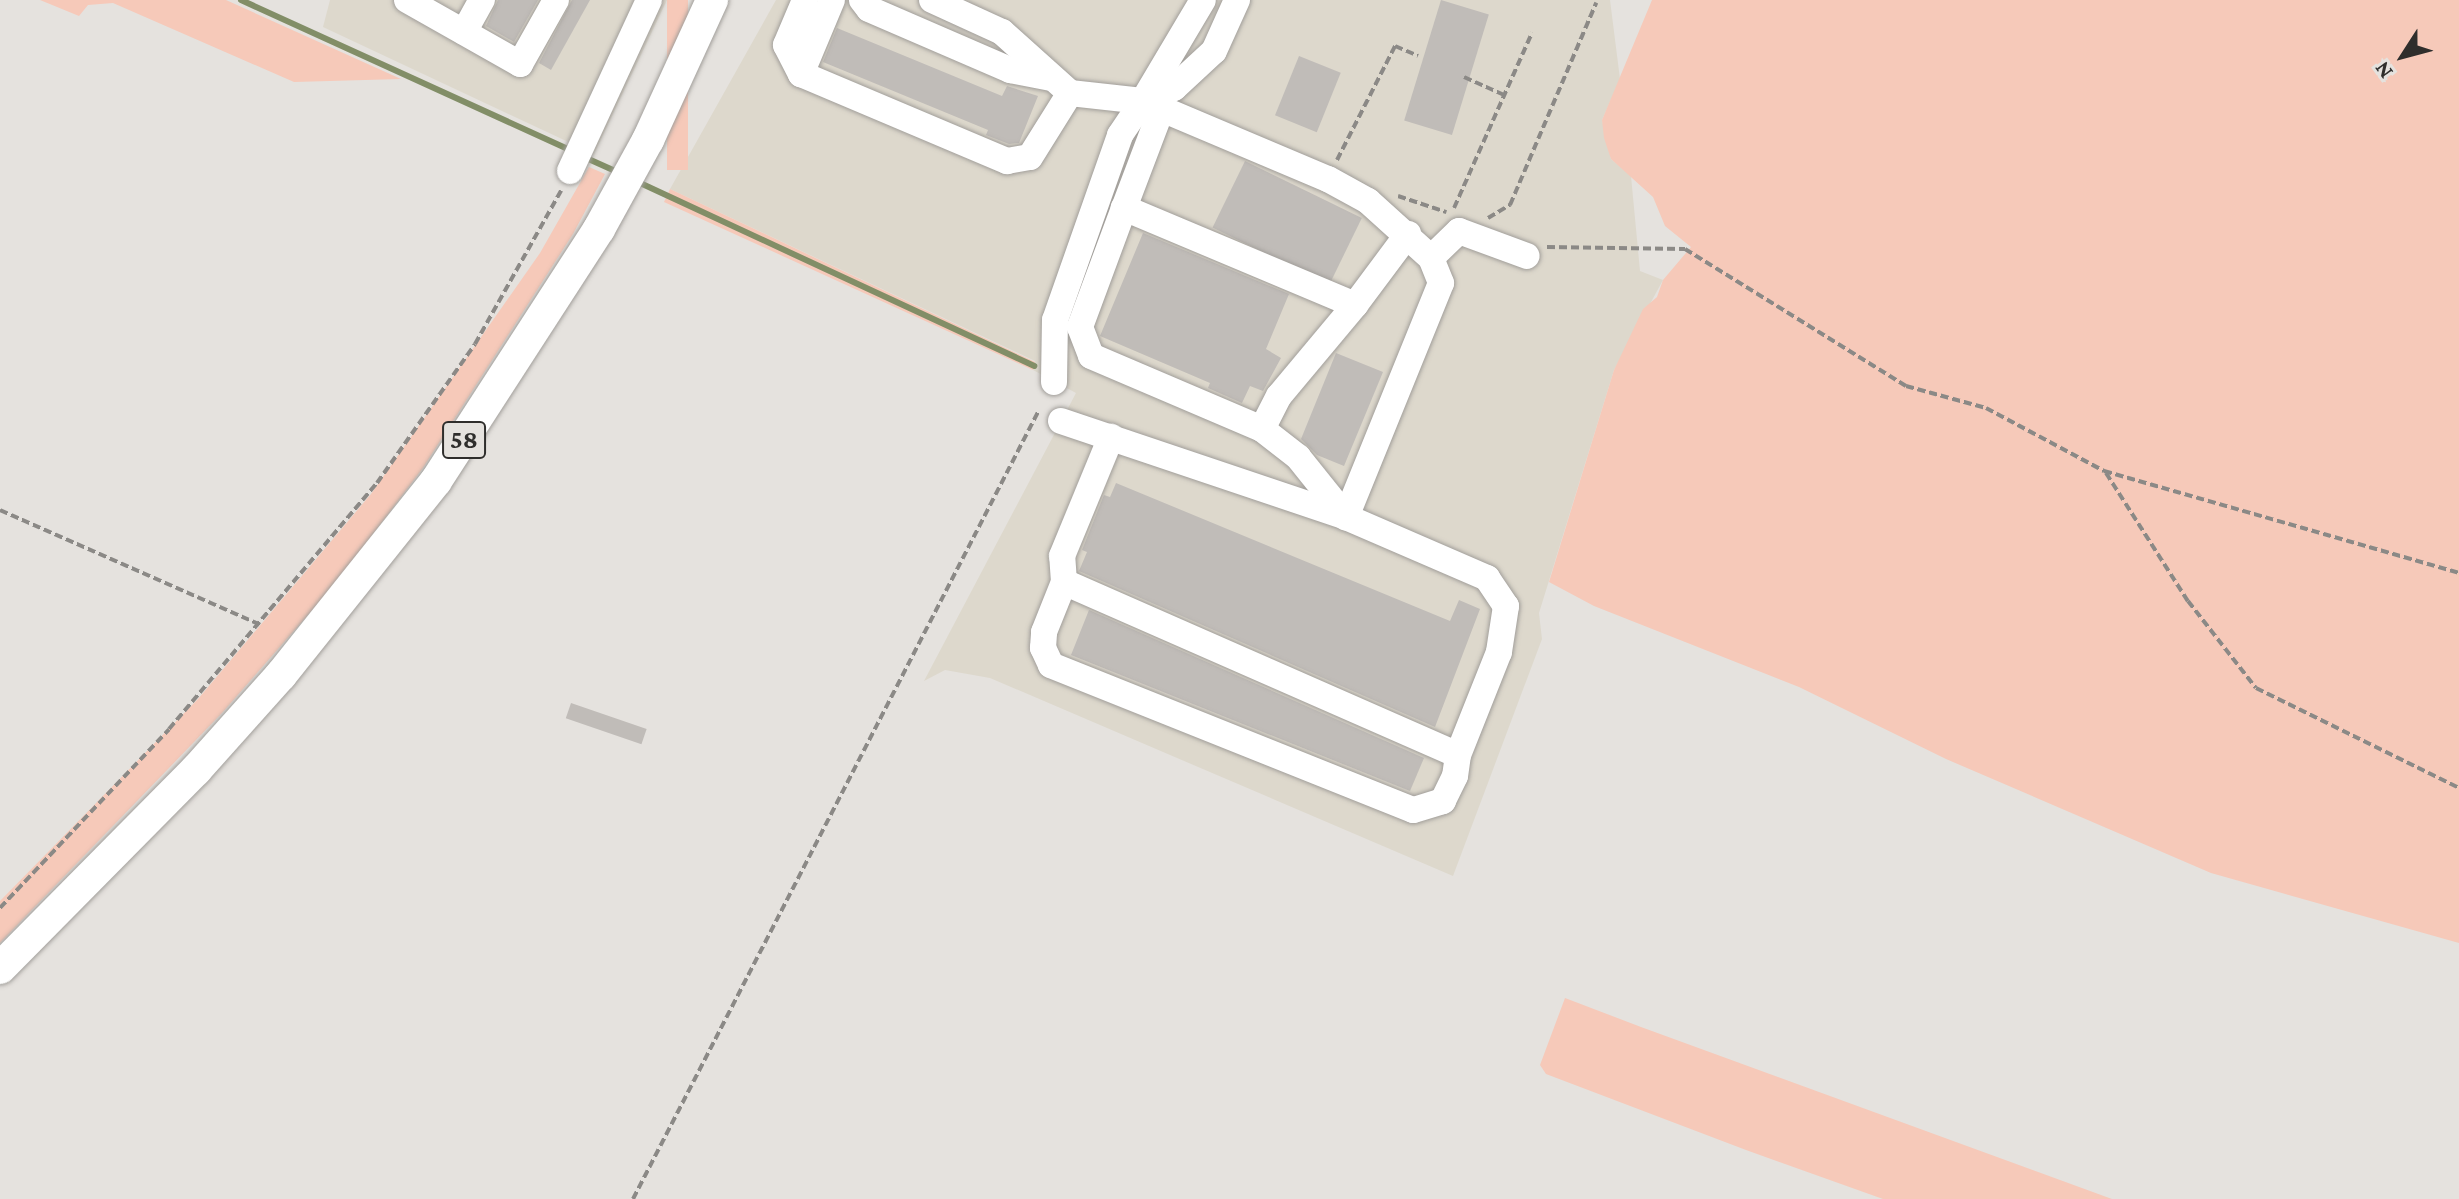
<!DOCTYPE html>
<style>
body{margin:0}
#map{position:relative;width:2459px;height:1199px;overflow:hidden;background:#e5e2de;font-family:"Crimson Pro",serif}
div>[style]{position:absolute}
.built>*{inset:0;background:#ddd8cc}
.green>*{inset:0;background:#f6c9b9;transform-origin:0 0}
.stream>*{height:6px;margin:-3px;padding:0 3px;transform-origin:3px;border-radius:3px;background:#828e67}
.building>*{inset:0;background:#c0bcb8;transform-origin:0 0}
.path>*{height:4px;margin-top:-2px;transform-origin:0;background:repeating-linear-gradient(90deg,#8b8986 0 8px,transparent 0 12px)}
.roads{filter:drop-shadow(0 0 2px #a19e9a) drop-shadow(0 0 2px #a19e9a)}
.minor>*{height:26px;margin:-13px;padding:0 13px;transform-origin:13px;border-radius:13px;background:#fff}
.major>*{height:32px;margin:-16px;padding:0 16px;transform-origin:16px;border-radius:16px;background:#fff}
span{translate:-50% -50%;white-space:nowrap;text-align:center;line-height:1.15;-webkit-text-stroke:6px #e5e2de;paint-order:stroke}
.shield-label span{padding:2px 6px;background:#e5e2de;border:2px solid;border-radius:6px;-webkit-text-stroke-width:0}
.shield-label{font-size:26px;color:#2f2e2c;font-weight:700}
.north{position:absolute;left:2363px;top:16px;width:80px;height:80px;-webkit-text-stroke:6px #e5e2de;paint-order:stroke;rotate:234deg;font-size:22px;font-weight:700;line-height:32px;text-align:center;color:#2f2e2c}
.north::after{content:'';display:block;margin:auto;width:28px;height:36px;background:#2f2e2c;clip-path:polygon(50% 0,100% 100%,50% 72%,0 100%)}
</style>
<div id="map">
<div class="built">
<i style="clip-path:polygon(330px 0,667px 0,594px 154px,323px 27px)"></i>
<i style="clip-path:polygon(776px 0,1610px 0,1620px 79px,1602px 120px,1611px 159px,1631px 176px,1640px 271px,1663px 280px,1614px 370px,1539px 613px,1542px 639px,1453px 876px,990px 678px,945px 670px,924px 681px,1076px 393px,1033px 370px,1035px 361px,670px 189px)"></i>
</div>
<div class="green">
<i style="clip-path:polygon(40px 0,226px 0,401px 79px,294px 82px,113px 3px,88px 5px,79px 16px)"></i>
<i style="left:667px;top:0;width:21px;height:170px"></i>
<i style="clip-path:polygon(1652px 0,2459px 0,2459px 943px,2211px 873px,1946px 759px,1799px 687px,1594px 606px,1549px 582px,1614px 370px,1643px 309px,1657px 297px,1663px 280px,1691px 247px,1665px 226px,1653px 197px,1611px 159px,1604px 138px,1602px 120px)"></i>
<i style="clip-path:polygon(589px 167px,605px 174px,573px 234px,423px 468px,335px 584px,223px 712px,0 943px,0 901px,198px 699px,371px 494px,540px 253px)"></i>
<i style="clip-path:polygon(670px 189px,1035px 362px,1033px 370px,664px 202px)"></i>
<i style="clip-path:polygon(1565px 998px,1641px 1027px,2112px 1199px,1883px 1199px,1746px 1150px,1546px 1074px,1540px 1065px)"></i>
</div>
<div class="stream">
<i style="left:241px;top:0;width:364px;rotate:24.5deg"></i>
<i style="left:584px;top:157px;width:36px;rotate:24deg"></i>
<i style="left:638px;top:182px;width:437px;rotate:24.9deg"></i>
</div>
<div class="building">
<i style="clip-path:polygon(498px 0,538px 0,514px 42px,486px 26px)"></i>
<i style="clip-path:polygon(572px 0,590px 0,551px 70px,539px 63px)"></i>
<i style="left:1441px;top:0;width:50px;height:126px;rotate:17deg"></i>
<i style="clip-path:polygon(837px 28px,1002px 96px,1007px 86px,1038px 96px,1019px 143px,1009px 144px,986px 135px,988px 130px,823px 62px)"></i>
<i style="left:1299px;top:56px;width:45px;height:64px;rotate:22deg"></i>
<i style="left:1245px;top:161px;width:130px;height:74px;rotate:26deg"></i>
<i style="clip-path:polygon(1143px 233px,1289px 294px,1266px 349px,1281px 358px,1263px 391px,1250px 386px,1242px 403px,1208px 388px,1210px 383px,1100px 336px)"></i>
<i style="clip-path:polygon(1336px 353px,1383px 372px,1344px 466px,1317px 455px,1301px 439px)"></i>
<i style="clip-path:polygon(1116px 483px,1450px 621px,1459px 600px,1480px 609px,1435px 727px,1079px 571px,1087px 552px,1082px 550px,1104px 495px,1110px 497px)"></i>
<i style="clip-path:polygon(1089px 610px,1424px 758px,1410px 791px,1071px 655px)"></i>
<i style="left:571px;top:703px;width:80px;height:16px;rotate:19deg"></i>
</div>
<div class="path">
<i style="left:1464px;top:77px;width:44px;rotate:24.2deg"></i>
<i style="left:1337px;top:160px;width:128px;rotate:-63deg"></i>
<i style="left:1395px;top:46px;width:25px;rotate:23deg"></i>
<i style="left:1398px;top:196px;width:51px;rotate:18.4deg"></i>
<i style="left:1454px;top:208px;width:192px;rotate:-66deg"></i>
<i style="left:1488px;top:218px;width:26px;rotate:-31deg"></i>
<i style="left:1510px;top:205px;width:220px;rotate:-66.9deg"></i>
<i style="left:1547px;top:247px;width:138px;rotate:0.8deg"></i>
<i style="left:1685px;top:249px;width:260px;rotate:31.8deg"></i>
<i style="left:1906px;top:386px;width:83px;rotate:15.4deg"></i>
<i style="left:1986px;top:408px;width:134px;rotate:28.1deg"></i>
<i style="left:2104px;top:471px;width:369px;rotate:16deg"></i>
<i style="left:2106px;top:473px;width:152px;rotate:57.4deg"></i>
<i style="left:2188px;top:601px;width:110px;rotate:52deg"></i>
<i style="left:2256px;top:688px;width:226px;rotate:26.2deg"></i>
<i style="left:0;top:510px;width:285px;rotate:23.8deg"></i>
<i style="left:0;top:908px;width:246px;rotate:-46.6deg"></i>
<i style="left:169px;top:729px;width:322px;rotate:-49.8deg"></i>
<i style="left:377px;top:483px;width:170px;rotate:-54.8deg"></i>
<i style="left:475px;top:344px;width:176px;rotate:-60.7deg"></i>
<i style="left:633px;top:1199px;width:885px;rotate:-62.77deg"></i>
</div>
<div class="roads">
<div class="minor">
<i style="left:407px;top:0;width:130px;rotate:29.5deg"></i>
<i style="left:520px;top:64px;width:73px;rotate:-60.6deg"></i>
<i style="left:805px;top:0;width:49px;rotate:112.9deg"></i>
<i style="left:786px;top:45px;width:33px;rotate:63deg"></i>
<i style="left:801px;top:74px;width:224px;rotate:22.9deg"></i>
<i style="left:1007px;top:161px;width:23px;rotate:-10deg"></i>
<i style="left:1030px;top:157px;width:75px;rotate:-58deg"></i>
<i style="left:862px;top:0;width:11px;rotate:52deg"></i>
<i style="left:869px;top:9px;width:154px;rotate:23.4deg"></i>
<i style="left:1010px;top:70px;width:42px;rotate:11deg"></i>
<i style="left:932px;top:0;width:77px;rotate:24.6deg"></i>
<i style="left:1002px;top:32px;width:91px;rotate:41.9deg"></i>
<i style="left:1070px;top:93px;width:73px;rotate:6.3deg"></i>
<i style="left:1143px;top:101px;width:201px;rotate:22.9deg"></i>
<i style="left:1328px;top:179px;width:46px;rotate:28.8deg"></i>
<i style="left:1368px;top:201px;width:85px;rotate:42.1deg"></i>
<i style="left:1431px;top:258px;width:27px;rotate:68deg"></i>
<i style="left:1441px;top:283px;width:253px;rotate:112.1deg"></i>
<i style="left:1346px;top:517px;width:154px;rotate:23.4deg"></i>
<i style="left:1487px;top:578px;width:34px;rotate:56deg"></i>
<i style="left:1506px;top:606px;width:47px;rotate:98.7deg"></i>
<i style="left:1499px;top:652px;width:111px;rotate:111.7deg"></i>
<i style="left:1458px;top:755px;width:21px;rotate:98deg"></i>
<i style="left:1455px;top:776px;width:28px;rotate:116deg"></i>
<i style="left:1443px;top:801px;width:31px;rotate:163deg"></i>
<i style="left:1413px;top:810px;width:390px;rotate:-158.2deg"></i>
<i style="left:1051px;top:665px;width:19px;rotate:-115deg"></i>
<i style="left:1043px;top:648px;width:16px;rotate:-86deg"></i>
<i style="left:1044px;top:632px;width:54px;rotate:-68.2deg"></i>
<i style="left:1064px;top:582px;width:430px;rotate:23.7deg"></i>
<i style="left:464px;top:32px;width:37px;rotate:-61deg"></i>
<i style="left:801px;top:74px;width:80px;rotate:-67.3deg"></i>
<i style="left:1143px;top:101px;width:117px;rotate:-59.3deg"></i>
<i style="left:570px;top:171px;width:188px;rotate:-65.2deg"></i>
<i style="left:1124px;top:208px;width:107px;rotate:-69.2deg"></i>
<i style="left:1431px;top:258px;width:39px;rotate:-44deg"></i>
<i style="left:1459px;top:231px;width:72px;rotate:20.2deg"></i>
<i style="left:1355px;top:305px;width:89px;rotate:-53.3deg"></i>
<i style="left:1054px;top:382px;width:62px;rotate:-89.1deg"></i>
<i style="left:1055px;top:320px;width:196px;rotate:-70.6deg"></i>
<i style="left:1120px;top:135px;width:41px;rotate:-55.9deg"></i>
<i style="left:1143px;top:101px;width:34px;rotate:-23deg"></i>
<i style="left:1174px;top:88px;width:54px;rotate:-42.8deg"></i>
<i style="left:1214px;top:51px;width:56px;rotate:-65.7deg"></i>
<i style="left:1061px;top:421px;width:301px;rotate:18.6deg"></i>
<i style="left:1262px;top:429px;width:37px;rotate:-63deg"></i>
<i style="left:1279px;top:396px;width:119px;rotate:-50.1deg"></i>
<i style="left:1355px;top:305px;width:251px;rotate:-157.2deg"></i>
<i style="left:1124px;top:208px;width:127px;rotate:110.3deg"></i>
<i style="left:1080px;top:327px;width:31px;rotate:69deg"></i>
<i style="left:1091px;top:356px;width:186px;rotate:23.1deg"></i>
<i style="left:1262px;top:429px;width:46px;rotate:37.9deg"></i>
<i style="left:1298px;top:457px;width:77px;rotate:51.3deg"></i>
<i style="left:1064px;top:582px;width:26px;rotate:-94deg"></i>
<i style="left:1062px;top:556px;width:129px;rotate:-67.6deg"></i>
</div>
<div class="major">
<i style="left:0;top:968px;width:279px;rotate:-45.3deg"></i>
<i style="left:196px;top:770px;width:127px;rotate:-48.2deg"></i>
<i style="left:281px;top:675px;width:248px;rotate:-51.4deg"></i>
<i style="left:436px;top:481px;width:300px;rotate:-57.1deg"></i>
<i style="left:599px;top:229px;width:102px;rotate:-61.2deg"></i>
<i style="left:648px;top:140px;width:154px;rotate:-65.4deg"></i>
</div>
</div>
<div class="shield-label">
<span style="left:464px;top:440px">58</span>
</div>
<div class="north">N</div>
</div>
